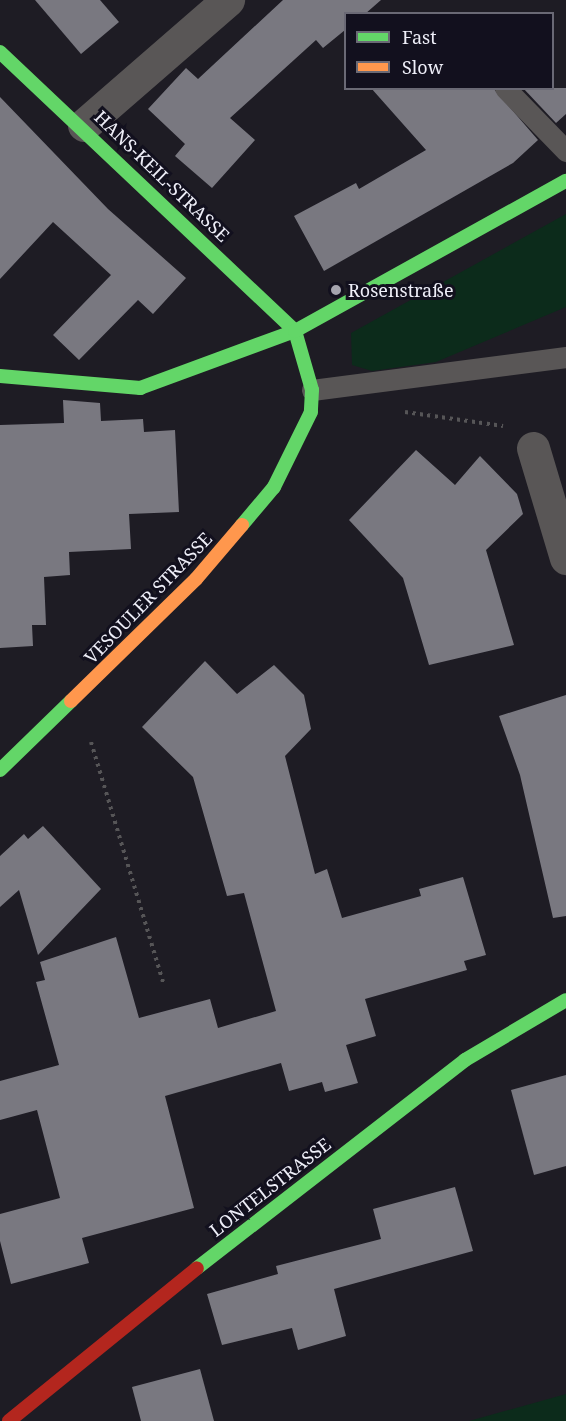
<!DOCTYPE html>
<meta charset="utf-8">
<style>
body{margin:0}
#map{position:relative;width:566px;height:1421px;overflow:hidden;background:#1e1c24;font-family:"Noto Serif",serif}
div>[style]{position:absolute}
.green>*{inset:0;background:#0c2b1b}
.building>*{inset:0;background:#797880}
.path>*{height:4px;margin-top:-2px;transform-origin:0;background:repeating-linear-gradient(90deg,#565557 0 3px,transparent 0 7.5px)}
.lane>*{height:21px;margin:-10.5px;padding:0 10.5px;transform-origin:10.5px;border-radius:10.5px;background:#595656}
.street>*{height:33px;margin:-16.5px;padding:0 16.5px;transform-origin:16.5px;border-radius:16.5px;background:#595656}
.fast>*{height:14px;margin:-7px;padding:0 7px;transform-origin:7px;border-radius:7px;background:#63d668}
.slow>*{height:14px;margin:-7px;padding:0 7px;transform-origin:7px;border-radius:7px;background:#ff974d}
.jam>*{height:14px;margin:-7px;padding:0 7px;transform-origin:7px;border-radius:7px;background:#b3261e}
.dots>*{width:16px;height:16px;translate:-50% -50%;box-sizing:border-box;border:3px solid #12101e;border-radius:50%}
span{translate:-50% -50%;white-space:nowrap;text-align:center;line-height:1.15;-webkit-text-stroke:6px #12101e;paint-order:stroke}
.street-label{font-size:18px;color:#eeeef8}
.poi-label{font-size:18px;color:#eeeef8}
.left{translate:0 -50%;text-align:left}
.legend{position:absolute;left:344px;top:12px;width:210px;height:78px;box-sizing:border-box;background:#12101e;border:2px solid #6a6975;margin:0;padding:8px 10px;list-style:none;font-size:18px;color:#eeeef8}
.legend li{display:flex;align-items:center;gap:12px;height:30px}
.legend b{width:30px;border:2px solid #6a6975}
</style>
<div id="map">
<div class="green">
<i style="clip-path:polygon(566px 214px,566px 307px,436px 362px,372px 371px,352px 365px,351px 333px)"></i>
<i style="clip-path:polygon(566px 1394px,566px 1421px,469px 1421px)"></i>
</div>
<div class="building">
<i style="clip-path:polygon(35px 0,100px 0,119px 22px,81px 54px)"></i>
<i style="clip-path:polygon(283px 0,381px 0,365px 14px,345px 14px,345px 30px,323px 48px,316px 40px,230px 118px,255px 140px,212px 188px,175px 156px,185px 144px,148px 109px,186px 68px,198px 79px)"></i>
<i style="clip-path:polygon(371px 88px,493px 88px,538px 140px,513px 163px,324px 271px,294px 216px,356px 183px,359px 189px,426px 150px)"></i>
<i style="clip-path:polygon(523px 88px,566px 88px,566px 114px,556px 123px)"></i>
<i style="clip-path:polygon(0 97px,108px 209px,186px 278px,153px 314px,138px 300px,79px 360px,53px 335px,111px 275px,53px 222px,0 279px)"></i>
<i style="clip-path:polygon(63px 400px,100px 403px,101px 421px,143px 419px,144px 432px,175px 430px,179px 512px,129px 514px,131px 549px,69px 552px,70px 575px,44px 577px,46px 625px,32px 625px,33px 646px,0 648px,0 425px,64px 423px)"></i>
<i style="clip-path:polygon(416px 450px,455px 485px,480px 456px,517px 494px,523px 514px,486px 550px,514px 645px,429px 665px,403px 578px,349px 520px)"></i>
<i style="clip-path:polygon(205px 661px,237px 694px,274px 665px,304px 695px,311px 729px,285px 756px,315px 874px,327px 869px,342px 918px,421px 896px,419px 889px,463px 877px,486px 955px,464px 961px,467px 970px,365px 999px,376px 1036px,346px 1045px,358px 1083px,325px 1092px,322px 1082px,289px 1091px,281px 1063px,165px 1096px,194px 1208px,82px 1238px,89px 1263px,11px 1284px,0 1241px,0 1214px,60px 1198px,37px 1110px,0 1120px,0 1081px,59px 1065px,36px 982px,45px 980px,40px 962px,116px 937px,139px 1018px,210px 999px,218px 1028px,276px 1011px,244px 893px,227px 896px,193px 777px,142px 727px)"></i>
<i style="clip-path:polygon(566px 695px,566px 916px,553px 918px,520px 775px,499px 716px)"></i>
<i style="clip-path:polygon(43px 826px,101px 889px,38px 955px,19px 890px,0 907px,0 856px,24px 834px,28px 839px)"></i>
<i style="clip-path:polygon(566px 1075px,566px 1166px,534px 1175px,511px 1090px)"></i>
<i style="clip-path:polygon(455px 1187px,473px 1251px,334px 1289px,346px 1336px,298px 1350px,292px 1328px,222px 1345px,207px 1294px,278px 1274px,276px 1266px,381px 1239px,373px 1209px)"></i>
<i style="clip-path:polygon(200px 1369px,214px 1421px,141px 1421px,132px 1387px)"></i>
</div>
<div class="path">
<i style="left:405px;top:412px;width:99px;rotate:8.1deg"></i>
<i style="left:91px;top:742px;width:251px;rotate:73.3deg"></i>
</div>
<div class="lane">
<i style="left:505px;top:88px;width:88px;rotate:45.9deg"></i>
<i style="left:312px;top:390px;width:256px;rotate:-7.4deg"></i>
</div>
<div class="street">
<i style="left:84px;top:125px;width:191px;rotate:-41deg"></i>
<i style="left:533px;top:448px;width:115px;rotate:73.3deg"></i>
</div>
<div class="fast">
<i style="left:0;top:52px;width:406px;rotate:43.4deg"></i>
<i style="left:295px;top:331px;width:61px;rotate:73.9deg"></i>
<i style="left:312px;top:390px;width:22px;rotate:93deg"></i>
<i style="left:311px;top:412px;width:84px;rotate:116.3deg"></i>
<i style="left:274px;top:487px;width:50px;rotate:130.1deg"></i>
<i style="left:0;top:376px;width:141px;rotate:4.9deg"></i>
<i style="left:140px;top:388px;width:165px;rotate:-20.2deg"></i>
<i style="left:295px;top:331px;width:310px;rotate:-29deg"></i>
<i style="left:0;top:770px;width:99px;rotate:-44.2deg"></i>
<i style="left:197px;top:1268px;width:339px;rotate:-37.8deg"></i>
<i style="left:465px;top:1060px;width:117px;rotate:-30.7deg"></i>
</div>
<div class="slow">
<i style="left:71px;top:701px;width:175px;rotate:-44.3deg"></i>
<i style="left:196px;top:579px;width:71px;rotate:-49.6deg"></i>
</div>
<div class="jam">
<i style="left:9px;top:1421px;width:242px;rotate:-39.1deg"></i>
</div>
<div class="dots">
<i style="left:336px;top:290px;background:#a5a4ae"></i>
</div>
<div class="street-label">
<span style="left:162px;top:176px;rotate:44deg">HANS-KEIL-STRASSE</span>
<span style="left:148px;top:598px;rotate:-46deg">VESOULER STRASSE</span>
<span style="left:270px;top:1187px;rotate:-38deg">LONTELSTRASSE</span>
</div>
<div class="poi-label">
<span class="left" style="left:348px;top:290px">Rosenstraße</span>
</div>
<ul class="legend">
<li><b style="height:8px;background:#63d668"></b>Fast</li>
<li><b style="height:8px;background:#ff974d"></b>Slow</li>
</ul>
</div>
